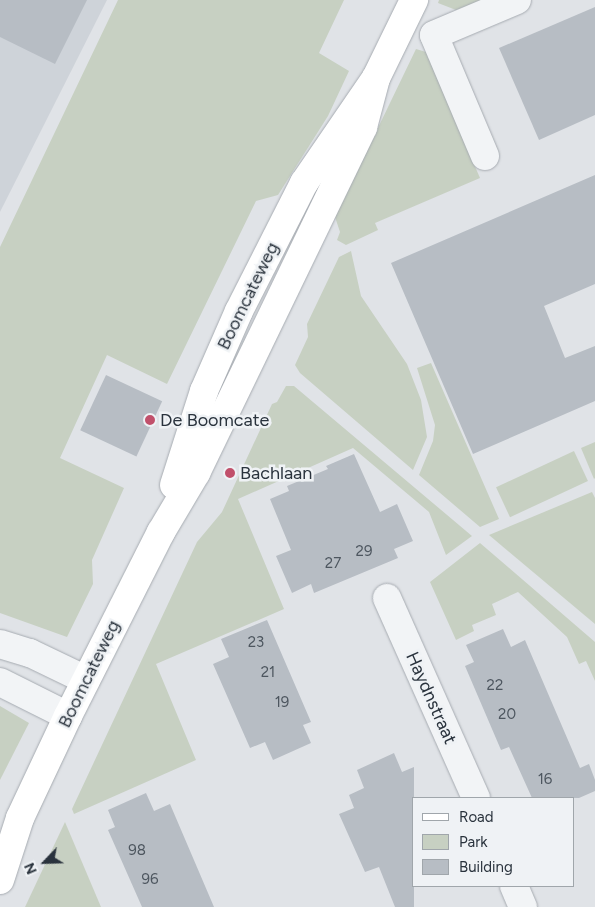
<!DOCTYPE html>
<style>
body{margin:0}
#map{position:relative;width:595px;height:907px;overflow:hidden;background:#e0e3e7;font-family:Figtree,sans-serif}
div>[style]{position:absolute}
.built>*{inset:0;background:#ced3d9}
.green>*{inset:0;background:#c7d0c2;transform-origin:0 0}
.building>*{inset:0;background:#b7bdc4;transform-origin:0 0}
.roads{filter:drop-shadow(0 0 1px #a6abb1) drop-shadow(0 0 1px #a6abb1)}
.street>*{height:28px;margin:-14px;padding:0 14px;transform-origin:14px;border-radius:14px;background:#f2f4f6}
.secondary>*{height:28px;margin:-14px;padding:0 14px;transform-origin:14px;border-radius:14px;background:#fff}
.dots>*{width:14px;height:14px;translate:-50% -50%;box-sizing:border-box;border:2px solid #eff2f5;border-radius:50%}
span{translate:-50% -50%;white-space:nowrap;text-align:center;line-height:1.15;-webkit-text-stroke:5px #eff2f5;paint-order:stroke}
.number-label{font-size:15px;color:#4d565f}
.number-label span{-webkit-text-stroke-width:0}
.street-label{font-size:18px;color:#2a333d}
.poi-label{font-size:18px;color:#2a333d}
.left{translate:0 -50%;text-align:left}
.legend{position:absolute;left:412px;top:797px;width:162px;height:90px;box-sizing:border-box;background:#eff2f5;border:1px solid #a0a6ab;margin:0;padding:6px 9px;list-style:none;font-size:15px;color:#2a333d}
.legend li{display:flex;align-items:center;gap:10px;height:25px}
.legend b{width:25px;border:1px solid #a0a6ab}
.north{position:absolute;left:20px;top:837px;width:50px;height:50px;-webkit-text-stroke:4px #eff2f5;paint-order:stroke;rotate:246deg;font-size:14px;font-weight:700;line-height:20px;text-align:center;color:#2a333d}
.north::after{content:'';display:block;margin:auto;width:18px;height:22px;background:#2a333d;clip-path:polygon(50% 0,100% 100%,50% 72%,0 100%)}
</style>
<div id="map">
<div class="built">
<i style="clip-path:polygon(0 0,107px 0,0 212px)"></i>
</div>
<div class="green">
<i style="clip-path:polygon(118px 0,344px 0,319px 53px,349px 71px,328px 116px,278px 195px,256px 201px,167px 384px,107px 355px,60px 458px,124px 488px,92px 560px,93px 584px,67px 637px,0 613px,0 247px)"></i>
<i style="clip-path:polygon(439px 0,481px 0,456px 10px,438px 3px)"></i>
<i style="clip-path:polygon(416px 49px,426px 52px,480px 178px,375px 223px,378px 230px,346px 245px,337px 240px,340px 232px,335px 217px)"></i>
<i style="clip-path:polygon(351px 251px,361px 296px,407px 364px,421px 400px,427px 437px,413px 470px,300px 373px,295px 365px,308px 337px,307px 324px,339px 257px)"></i>
<i style="clip-path:polygon(431px 363px,499px 519px,480px 527px,419px 475px,433px 441px,435px 425px,417px 368px)"></i>
<i style="clip-path:polygon(286px 386px,294px 386px,472px 536px,446px 555px,429px 512px,353px 448px,238px 499px,284px 609px,156px 664px,196px 760px,74px 814px,72px 809px,197px 542px,222px 512px,272px 404px,277px 402px)"></i>
<i style="clip-path:polygon(595px 442px,595px 478px,594px 479px,581px 448px)"></i>
<i style="left:574px;top:451px;width:33px;height:86px;rotate:65deg"></i>
<i style="clip-path:polygon(592px 492px,595px 498px,595px 624px,489px 535px)"></i>
<i style="clip-path:polygon(480px 543px,595px 642px,595px 681px,586px 661px,579px 664px,567px 637px,518px 592px,492px 604px,496px 615px,472px 625px,474px 631px,456px 640px,430px 582px)"></i>
<i style="clip-path:polygon(0 706px,29px 723px,0 780px)"></i>
<i style="clip-path:polygon(65px 822px,101px 907px,25px 907px)"></i>
</div>
<div class="building">
<i style="clip-path:polygon(0 0,87px 0,55px 64px,0 37px)"></i>
<i style="clip-path:polygon(595px 7px,595px 115px,539px 140px,499px 48px)"></i>
<i style="clip-path:polygon(595px 175px,595px 284px,544px 306px,565px 358px,595px 346px,595px 401px,473px 454px,391px 263px)"></i>
<i style="left:106px;top:375px;width:62px;height:61px;rotate:25deg"></i>
<i style="clip-path:polygon(354px 454px,380px 512px,397px 504px,413px 541px,394px 549px,398px 558px,314px 593px,311px 584px,292px 593px,276px 556px,291px 550px,270px 499px,289px 491px,287px 486px,328px 469px,326px 466px)"></i>
<i style="clip-path:polygon(267px 620px,311px 722px,303px 725px,311px 743px,273px 760px,265px 742px,250px 748px,213px 664px,229px 657px,221px 639px)"></i>
<i style="clip-path:polygon(503px 629px,511px 647px,525px 640px,580px 768px,589px 764px,595px 780px,595px 791px,579px 798px,532px 798px,509px 747px,501px 750px,465px 666px,474px 662px,466px 645px)"></i>
<i style="clip-path:polygon(394px 753px,402px 772px,414px 767px,414px 907px,395px 907px,379px 867px,365px 872px,339px 814px,354px 808px,349px 795px,364px 788px,357px 770px)"></i>
<i style="clip-path:polygon(146px 793px,154px 811px,170px 804px,214px 907px,142px 907px,108px 830px,115px 827px,108px 810px)"></i>
</div>
<div class="roads">
<div class="street">
<i style="left:485px;top:156px;width:131px;rotate:-112.9deg"></i>
<i style="left:434px;top:35px;width:90px;rotate:-22.9deg"></i>
<i style="left:387px;top:598px;width:219px;rotate:66deg"></i>
<i style="left:0;top:644px;width:31px;rotate:17deg"></i>
<i style="left:30px;top:653px;width:62px;rotate:25.7deg"></i>
<i style="left:0;top:682px;width:76px;rotate:26.6deg"></i>
<i style="left:514px;top:886px;width:23px;rotate:67deg"></i>
</div>
<div class="secondary">
<i style="left:174px;top:485px;width:99px;rotate:-72.3deg"></i>
<i style="left:204px;top:391px;width:87px;rotate:-66.4deg"></i>
<i style="left:239px;top:311px;width:144px;rotate:-63.1deg"></i>
<i style="left:304px;top:183px;width:127px;rotate:-55.6deg"></i>
<i style="left:376px;top:78px;width:87px;rotate:-64deg"></i>
<i style="left:0;top:880px;width:65px;rotate:-72.1deg"></i>
<i style="left:20px;top:818px;width:113px;rotate:-64.8deg"></i>
<i style="left:68px;top:716px;width:206px;rotate:-63.2deg"></i>
<i style="left:161px;top:532px;width:69px;rotate:-59.3deg"></i>
<i style="left:196px;top:473px;width:384px;rotate:-64.2deg"></i>
<i style="left:363px;top:127px;width:51px;rotate:-75.1deg"></i>
</div>
</div>
<div class="dots">
<i style="left:150px;top:420px;background:#c1506b"></i>
<i style="left:230px;top:473px;background:#c1506b"></i>
</div>
<div class="number-label">
<span style="left:364px;top:552px">29</span>
<span style="left:333px;top:564px">27</span>
<span style="left:256px;top:643px">23</span>
<span style="left:268px;top:673px">21</span>
<span style="left:495px;top:686px">22</span>
<span style="left:282px;top:703px">19</span>
<span style="left:507px;top:715px">20</span>
<span style="left:545px;top:780px">16</span>
<span style="left:137px;top:851px">98</span>
<span style="left:150px;top:880px">96</span>
</div>
<div class="street-label">
<span style="left:248px;top:296px;rotate:-64deg">Boomcateweg</span>
<span style="left:89px;top:674px;rotate:-64deg">Boomcateweg</span>
<span style="left:431px;top:698px;rotate:66deg">Haydnstraat</span>
</div>
<div class="poi-label">
<span class="left" style="left:160px;top:420px">De Boomcate</span>
<span class="left" style="left:240px;top:473px">Bachlaan</span>
</div>
<ul class="legend">
<li><b style="height:6px;background:#fff"></b>Road</li>
<li><b style="height:14px;background:#c7d0c2"></b>Park</li>
<li><b style="height:14px;background:#b7bdc4"></b>Building</li>
</ul>
<div class="north">N</div>
</div>
